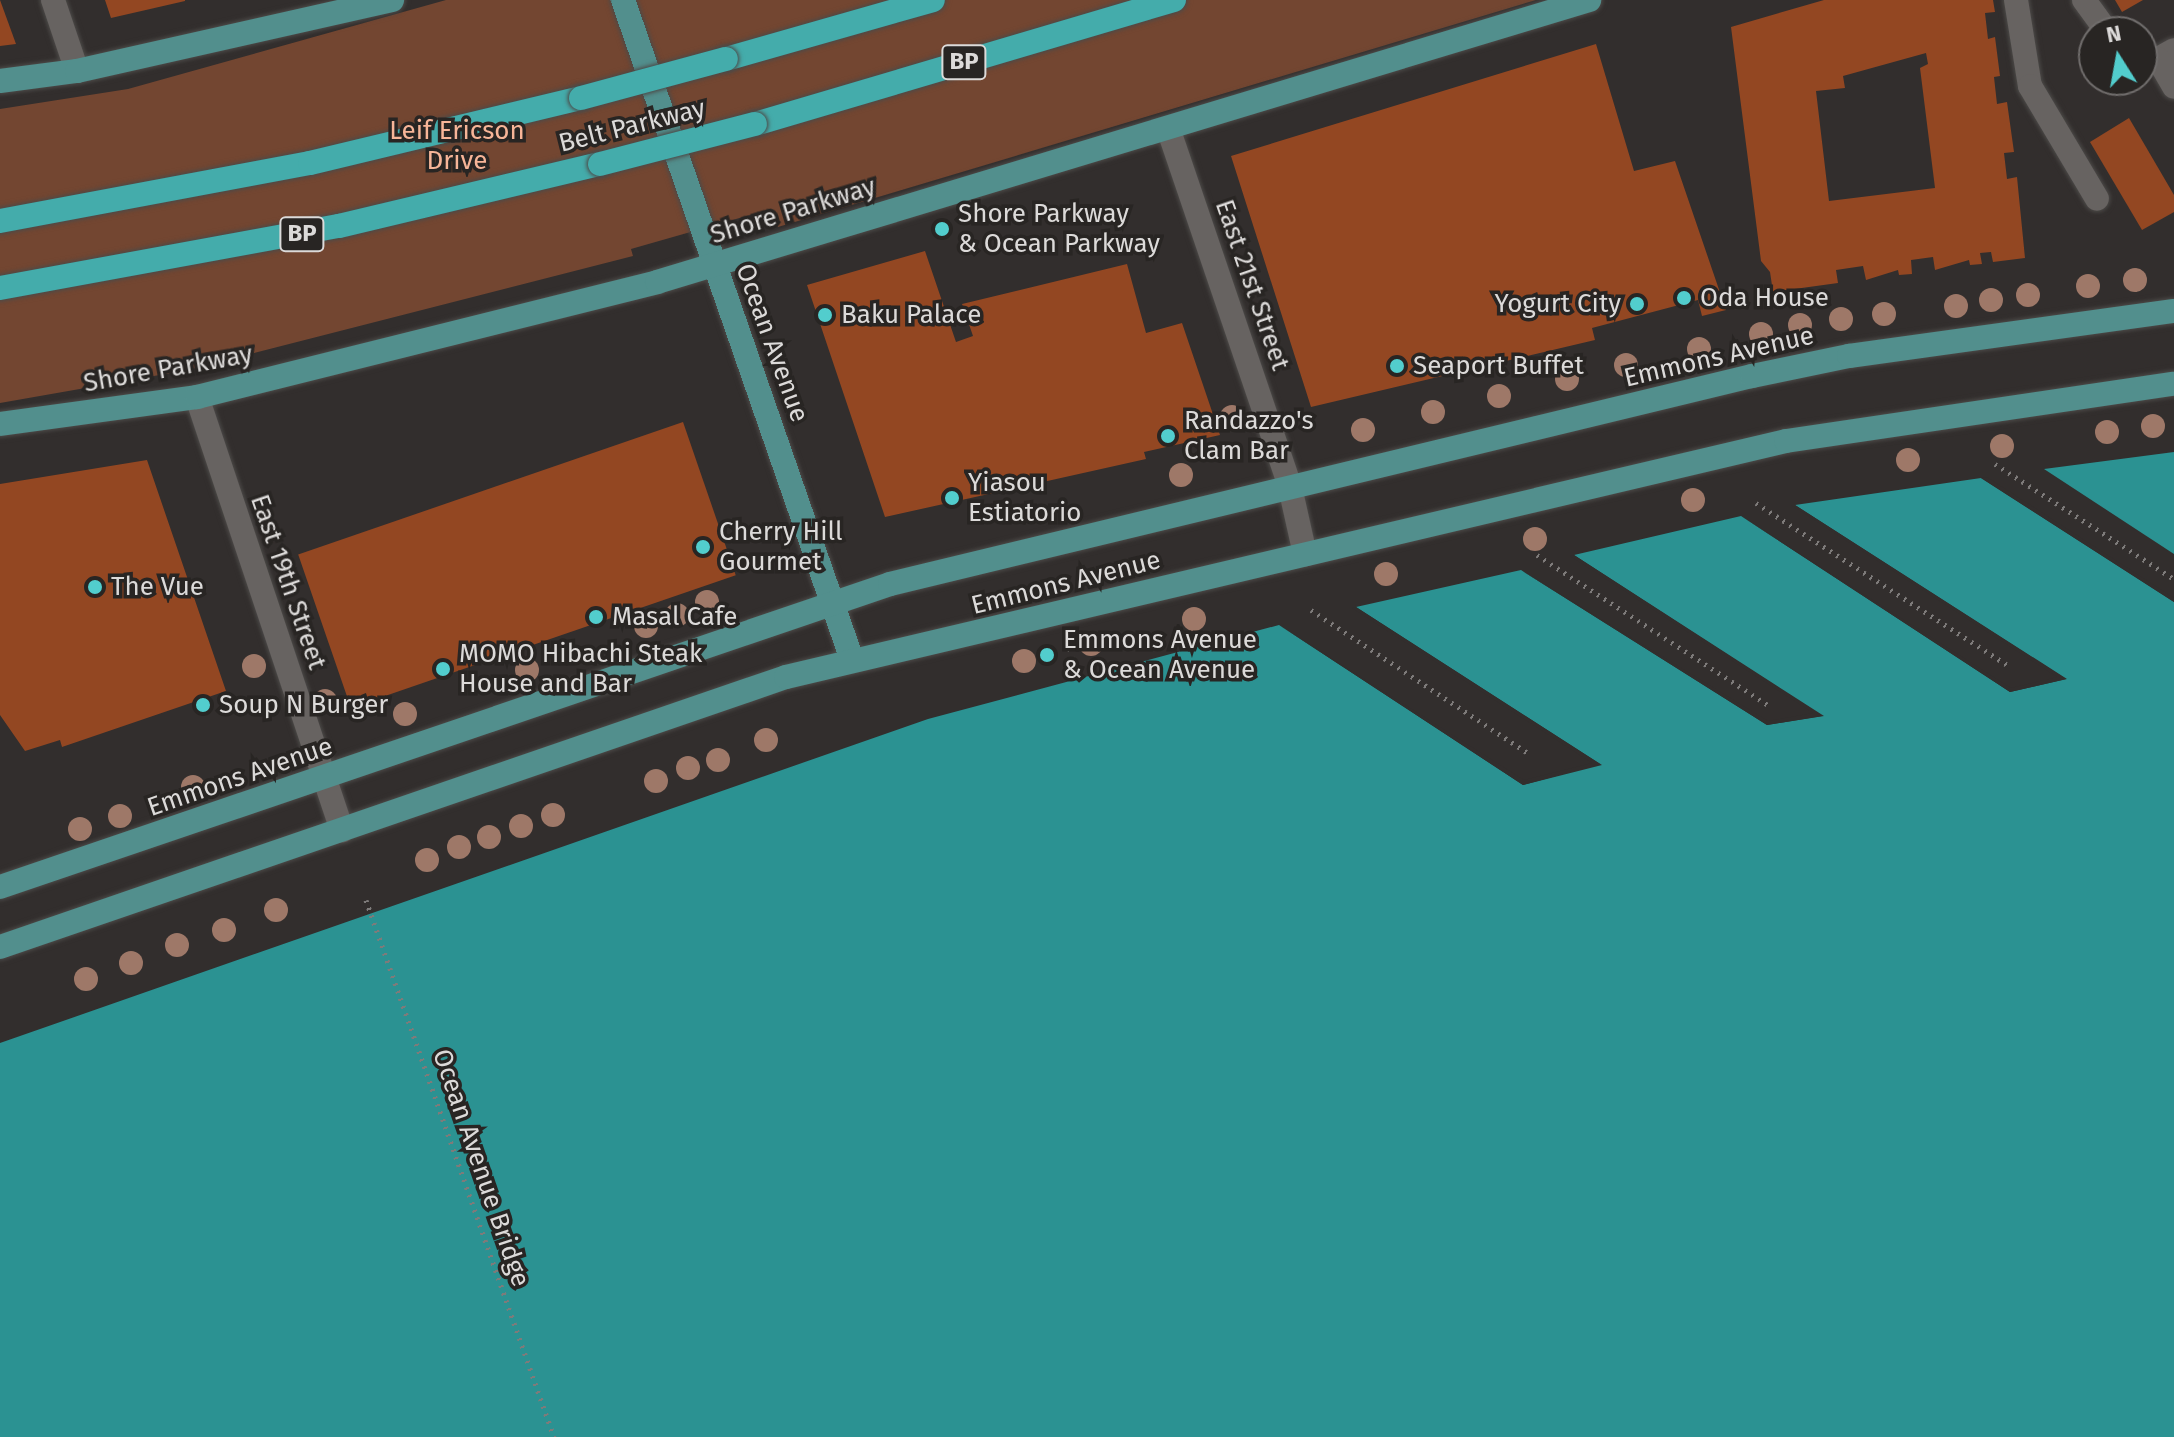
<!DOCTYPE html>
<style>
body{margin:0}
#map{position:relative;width:2174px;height:1437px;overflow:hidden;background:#322e2d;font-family:"Fira Sans",sans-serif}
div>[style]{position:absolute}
.green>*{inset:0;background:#734631}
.water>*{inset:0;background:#2b9292}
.pier>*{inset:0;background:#322e2d}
.building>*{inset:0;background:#934722;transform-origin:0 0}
.path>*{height:5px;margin-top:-2.5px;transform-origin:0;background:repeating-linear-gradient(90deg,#7e7b7a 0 2px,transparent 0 8px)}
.roads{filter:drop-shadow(0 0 2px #4c4a48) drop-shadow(0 0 2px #4c4a48)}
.minor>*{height:24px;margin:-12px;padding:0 12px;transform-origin:12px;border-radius:12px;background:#676361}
.major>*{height:24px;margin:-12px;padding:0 12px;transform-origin:12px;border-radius:12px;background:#528f8d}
.highway>*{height:24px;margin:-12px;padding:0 12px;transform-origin:12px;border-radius:12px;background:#44acab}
.bridges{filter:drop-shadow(0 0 2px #4c4a48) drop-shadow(0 0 2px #4c4a48)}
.highway-bridge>*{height:24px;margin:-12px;padding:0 12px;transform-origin:12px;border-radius:12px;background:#44acab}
.trees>*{width:24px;height:24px;margin:-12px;border-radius:50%;background:#9e7868}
.dots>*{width:22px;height:22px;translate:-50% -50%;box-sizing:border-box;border:4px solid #282523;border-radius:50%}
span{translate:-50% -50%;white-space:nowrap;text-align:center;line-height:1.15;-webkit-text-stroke:7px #282523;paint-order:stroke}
.shield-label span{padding:2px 6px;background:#282523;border:2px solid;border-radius:6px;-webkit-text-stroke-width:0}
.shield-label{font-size:24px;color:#dcdad9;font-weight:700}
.street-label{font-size:26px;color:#dcdad9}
.park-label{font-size:26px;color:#f7b598}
.poi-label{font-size:26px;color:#dcdad9}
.left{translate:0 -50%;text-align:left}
.right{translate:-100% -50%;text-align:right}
.north{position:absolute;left:2078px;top:16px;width:80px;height:80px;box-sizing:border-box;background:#282523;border:2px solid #706d6c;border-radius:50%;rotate:349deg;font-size:22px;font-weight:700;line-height:32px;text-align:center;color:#dcdad9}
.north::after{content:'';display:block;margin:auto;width:28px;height:36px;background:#52cdcd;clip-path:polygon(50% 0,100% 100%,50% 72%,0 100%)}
</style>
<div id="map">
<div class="green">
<i style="clip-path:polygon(446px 0,1536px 0,778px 227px,771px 209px,631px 249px,633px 256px,188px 370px,0 403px,0 109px,128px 89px)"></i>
</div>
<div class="water">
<i style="clip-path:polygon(2174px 452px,2174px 554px,2044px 469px)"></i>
<i style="clip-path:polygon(1981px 478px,2174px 602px,2174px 1437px,0 1437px,0 1043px,928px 719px,1279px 625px,1523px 785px,1600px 764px,1356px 607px,1521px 570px,1767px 725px,1822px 716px,1574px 555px,1741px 516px,2010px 692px,2066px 679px,1795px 505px)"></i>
</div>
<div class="pier">
<i style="clip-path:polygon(1987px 477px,2174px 598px,2174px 602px,1981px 478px)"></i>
<i style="clip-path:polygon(1795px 505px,2067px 679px,2010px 692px,1741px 516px,2011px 688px,2057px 677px,1791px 505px)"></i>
<i style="clip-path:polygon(1574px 555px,1824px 716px,1767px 725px,1521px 570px,1768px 721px,1813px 713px,1570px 556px)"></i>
<i style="clip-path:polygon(1356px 607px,1602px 765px,1523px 785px,1279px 625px,1524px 780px,1592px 763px,1352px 608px)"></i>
</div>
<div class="building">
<i style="clip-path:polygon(0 0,16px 44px,0 46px)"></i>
<i style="clip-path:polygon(105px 0,185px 0,185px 1px,111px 18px)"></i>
<i style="clip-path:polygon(evenodd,1824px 0,1993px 0,1995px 12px,1985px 13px,1988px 39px,1995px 37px,2000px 76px,1994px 77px,1997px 104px,2007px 102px,2014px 152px,2004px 153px,2007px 179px,2017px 177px,2025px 258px,1993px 262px,1991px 252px,1980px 253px,1982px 264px,1970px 265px,1969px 260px,1935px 270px,1933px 257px,1911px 260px,1912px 274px,1899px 275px,1898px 270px,1866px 280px,1863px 266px,1836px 270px,1838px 283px,1773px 292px,1770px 272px,1761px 261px,1731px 27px,1824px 0,1926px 53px,1928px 64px,1920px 68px,1935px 188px,1829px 201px,1816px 91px,1845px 88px,1843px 76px,1926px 53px)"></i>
<i style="clip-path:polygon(2115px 0,2143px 0,2122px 12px)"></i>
<i style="clip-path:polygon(1596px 44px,1634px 171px,1675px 161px,1726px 310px,1702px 316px,1698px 300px,1592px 328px,1595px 340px,1311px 407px,1231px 156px)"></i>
<i style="clip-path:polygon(2129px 118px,2174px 195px,2174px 212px,2142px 230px,2090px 142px)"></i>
<i style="clip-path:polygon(925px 251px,956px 342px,973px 336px,962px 304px,1127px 264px,1146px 333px,1182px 323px,1220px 435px,1144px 452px,1146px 459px,885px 517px,807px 285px)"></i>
<i style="left:683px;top:422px;width:162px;height:407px;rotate:71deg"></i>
<i style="clip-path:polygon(147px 460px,226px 691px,62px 747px,60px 740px,25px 751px,0 715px,0 484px)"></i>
</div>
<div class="path">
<i style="left:1995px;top:464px;width:213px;rotate:32.7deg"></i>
<i style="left:1756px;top:503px;width:302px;rotate:32.8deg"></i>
<i style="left:1537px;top:555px;width:275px;rotate:33deg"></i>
<i style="left:1311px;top:610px;width:261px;rotate:33.4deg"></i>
<i style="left:1068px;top:641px;width:27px;rotate:77deg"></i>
<i style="left:366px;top:900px;width:569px;rotate:70.71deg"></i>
</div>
<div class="roads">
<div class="minor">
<i style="left:53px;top:0;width:75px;rotate:71.3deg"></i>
<i style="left:2016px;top:0;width:87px;rotate:80.8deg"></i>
<i style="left:2030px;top:86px;width:131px;rotate:59.3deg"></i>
<i style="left:2084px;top:0;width:39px;rotate:54deg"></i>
<i style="left:2142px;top:55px;width:16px;rotate:14deg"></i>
<i style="left:2158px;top:59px;width:18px;rotate:-29deg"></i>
<i style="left:2158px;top:59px;width:32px;rotate:60deg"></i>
<i style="left:1168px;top:128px;width:379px;rotate:71.2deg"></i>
<i style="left:1290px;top:487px;width:69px;rotate:77.4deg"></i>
<i style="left:197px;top:397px;width:457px;rotate:71.5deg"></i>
</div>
<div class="major">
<i style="left:623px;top:0;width:699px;rotate:70.86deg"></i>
<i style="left:0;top:81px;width:78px;rotate:-7.4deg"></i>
<i style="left:77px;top:71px;width:323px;rotate:-12.7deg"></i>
<i style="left:0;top:424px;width:199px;rotate:-7.8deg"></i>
<i style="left:197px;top:397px;width:474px;rotate:-14deg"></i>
<i style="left:657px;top:282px;width:974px;rotate:-16.83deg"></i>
<i style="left:0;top:887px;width:940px;rotate:-18.8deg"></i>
<i style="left:890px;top:584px;width:887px;rotate:-13.57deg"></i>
<i style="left:1752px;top:376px;width:99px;rotate:-11.7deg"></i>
<i style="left:1849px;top:356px;width:328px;rotate:-7.9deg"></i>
<i style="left:0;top:947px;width:831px;rotate:-18.96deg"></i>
<i style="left:786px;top:677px;width:1027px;rotate:-13.28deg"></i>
<i style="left:1786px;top:441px;width:392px;rotate:-8.4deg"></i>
</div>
<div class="highway">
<i style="left:726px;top:59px;width:215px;rotate:-15.9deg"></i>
<i style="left:755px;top:124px;width:437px;rotate:-16.5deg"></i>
<i style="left:0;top:221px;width:315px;rotate:-10.6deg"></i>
<i style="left:310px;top:163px;width:279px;rotate:-13.5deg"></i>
<i style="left:0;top:288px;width:345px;rotate:-10.4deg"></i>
<i style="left:339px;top:226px;width:268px;rotate:-13.4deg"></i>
</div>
</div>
<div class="bridges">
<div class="highway-bridge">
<i style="left:581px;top:98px;width:150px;rotate:-15.1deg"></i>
<i style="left:600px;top:164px;width:160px;rotate:-14.5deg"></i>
</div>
</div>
<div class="trees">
<i style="left:2135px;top:280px"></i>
<i style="left:2088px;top:286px"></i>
<i style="left:2028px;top:295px"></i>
<i style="left:1991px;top:300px"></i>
<i style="left:1956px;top:306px"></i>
<i style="left:1884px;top:314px"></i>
<i style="left:1841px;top:319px"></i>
<i style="left:1800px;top:325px"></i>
<i style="left:1761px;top:334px"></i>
<i style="left:1699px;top:349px"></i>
<i style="left:1626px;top:365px"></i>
<i style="left:1567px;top:379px"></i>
<i style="left:1499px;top:396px"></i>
<i style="left:1433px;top:412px"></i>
<i style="left:1232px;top:417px"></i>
<i style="left:2153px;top:426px"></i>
<i style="left:1363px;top:430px"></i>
<i style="left:2107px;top:432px"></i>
<i style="left:2002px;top:446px"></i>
<i style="left:1908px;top:460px"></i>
<i style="left:1181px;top:475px"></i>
<i style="left:1693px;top:500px"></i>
<i style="left:1535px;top:539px"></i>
<i style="left:1386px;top:574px"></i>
<i style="left:707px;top:602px"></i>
<i style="left:677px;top:615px"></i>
<i style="left:1194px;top:619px"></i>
<i style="left:646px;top:626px"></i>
<i style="left:1091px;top:644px"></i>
<i style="left:1024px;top:661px"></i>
<i style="left:254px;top:666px"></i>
<i style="left:527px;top:670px"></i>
<i style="left:325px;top:701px"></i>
<i style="left:405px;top:714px"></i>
<i style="left:766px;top:740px"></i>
<i style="left:718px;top:760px"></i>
<i style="left:688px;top:768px"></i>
<i style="left:656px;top:781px"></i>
<i style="left:193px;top:787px"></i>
<i style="left:553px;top:815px"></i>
<i style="left:120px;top:816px"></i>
<i style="left:521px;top:826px"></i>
<i style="left:80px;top:829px"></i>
<i style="left:489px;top:837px"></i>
<i style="left:459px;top:847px"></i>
<i style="left:427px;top:860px"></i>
<i style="left:276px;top:910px"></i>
<i style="left:224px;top:930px"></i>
<i style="left:177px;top:945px"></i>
<i style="left:131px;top:963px"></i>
<i style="left:86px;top:979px"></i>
</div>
<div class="dots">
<i style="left:942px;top:229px;background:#52cdcd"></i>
<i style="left:1684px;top:298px;background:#52cdcd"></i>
<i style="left:1637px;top:304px;background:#52cdcd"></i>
<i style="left:825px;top:315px;background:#52cdcd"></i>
<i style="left:1397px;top:366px;background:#52cdcd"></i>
<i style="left:1168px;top:436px;background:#52cdcd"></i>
<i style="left:952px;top:498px;background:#52cdcd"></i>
<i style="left:703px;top:547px;background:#52cdcd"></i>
<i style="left:95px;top:587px;background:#52cdcd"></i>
<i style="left:596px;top:617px;background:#52cdcd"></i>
<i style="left:1047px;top:655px;background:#52cdcd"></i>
<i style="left:443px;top:669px;background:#52cdcd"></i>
<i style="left:203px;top:705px;background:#52cdcd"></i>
</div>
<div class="shield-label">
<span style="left:964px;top:62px">BP</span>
<span style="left:302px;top:234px">BP</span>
</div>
<div class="street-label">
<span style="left:632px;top:126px;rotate:-14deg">Belt Parkway</span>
<span style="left:793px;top:211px;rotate:-17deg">Shore Parkway</span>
<span style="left:1252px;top:285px;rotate:71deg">East 21st Street</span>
<span style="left:772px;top:343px;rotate:70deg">Ocean Avenue</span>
<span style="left:1719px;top:357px;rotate:-13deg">Emmons Avenue</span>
<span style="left:168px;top:369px;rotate:-10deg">Shore Parkway</span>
<span style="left:288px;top:582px;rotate:71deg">East 19th Street</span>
<span style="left:1066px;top:583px;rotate:-14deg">Emmons Avenue</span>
<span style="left:240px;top:777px;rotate:-19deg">Emmons Avenue</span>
<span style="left:481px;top:1168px;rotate:71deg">Ocean Avenue Bridge</span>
</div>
<div class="park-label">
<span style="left:457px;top:146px">Leif Ericson<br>Drive</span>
</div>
<div class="poi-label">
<span class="left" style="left:958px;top:229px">Shore Parkway<br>&amp; Ocean Parkway</span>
<span class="left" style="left:1700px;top:298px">Oda House</span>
<span class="right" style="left:1621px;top:304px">Yogurt City</span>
<span class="left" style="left:841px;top:315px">Baku Palace</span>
<span class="left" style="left:1413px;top:366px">Seaport Buffet</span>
<span class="left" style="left:1184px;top:436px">Randazzo's<br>Clam Bar</span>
<span class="left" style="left:968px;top:498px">Yiasou<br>Estiatorio</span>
<span class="left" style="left:719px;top:547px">Cherry Hill<br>Gourmet</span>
<span class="left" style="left:111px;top:587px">The Vue</span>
<span class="left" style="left:612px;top:617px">Masal Cafe</span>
<span class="left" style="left:1063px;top:655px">Emmons Avenue<br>&amp; Ocean Avenue</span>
<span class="left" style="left:459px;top:669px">MOMO Hibachi Steak<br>House and Bar</span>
<span class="left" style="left:219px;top:705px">Soup N Burger</span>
</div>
<div class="north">N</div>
</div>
